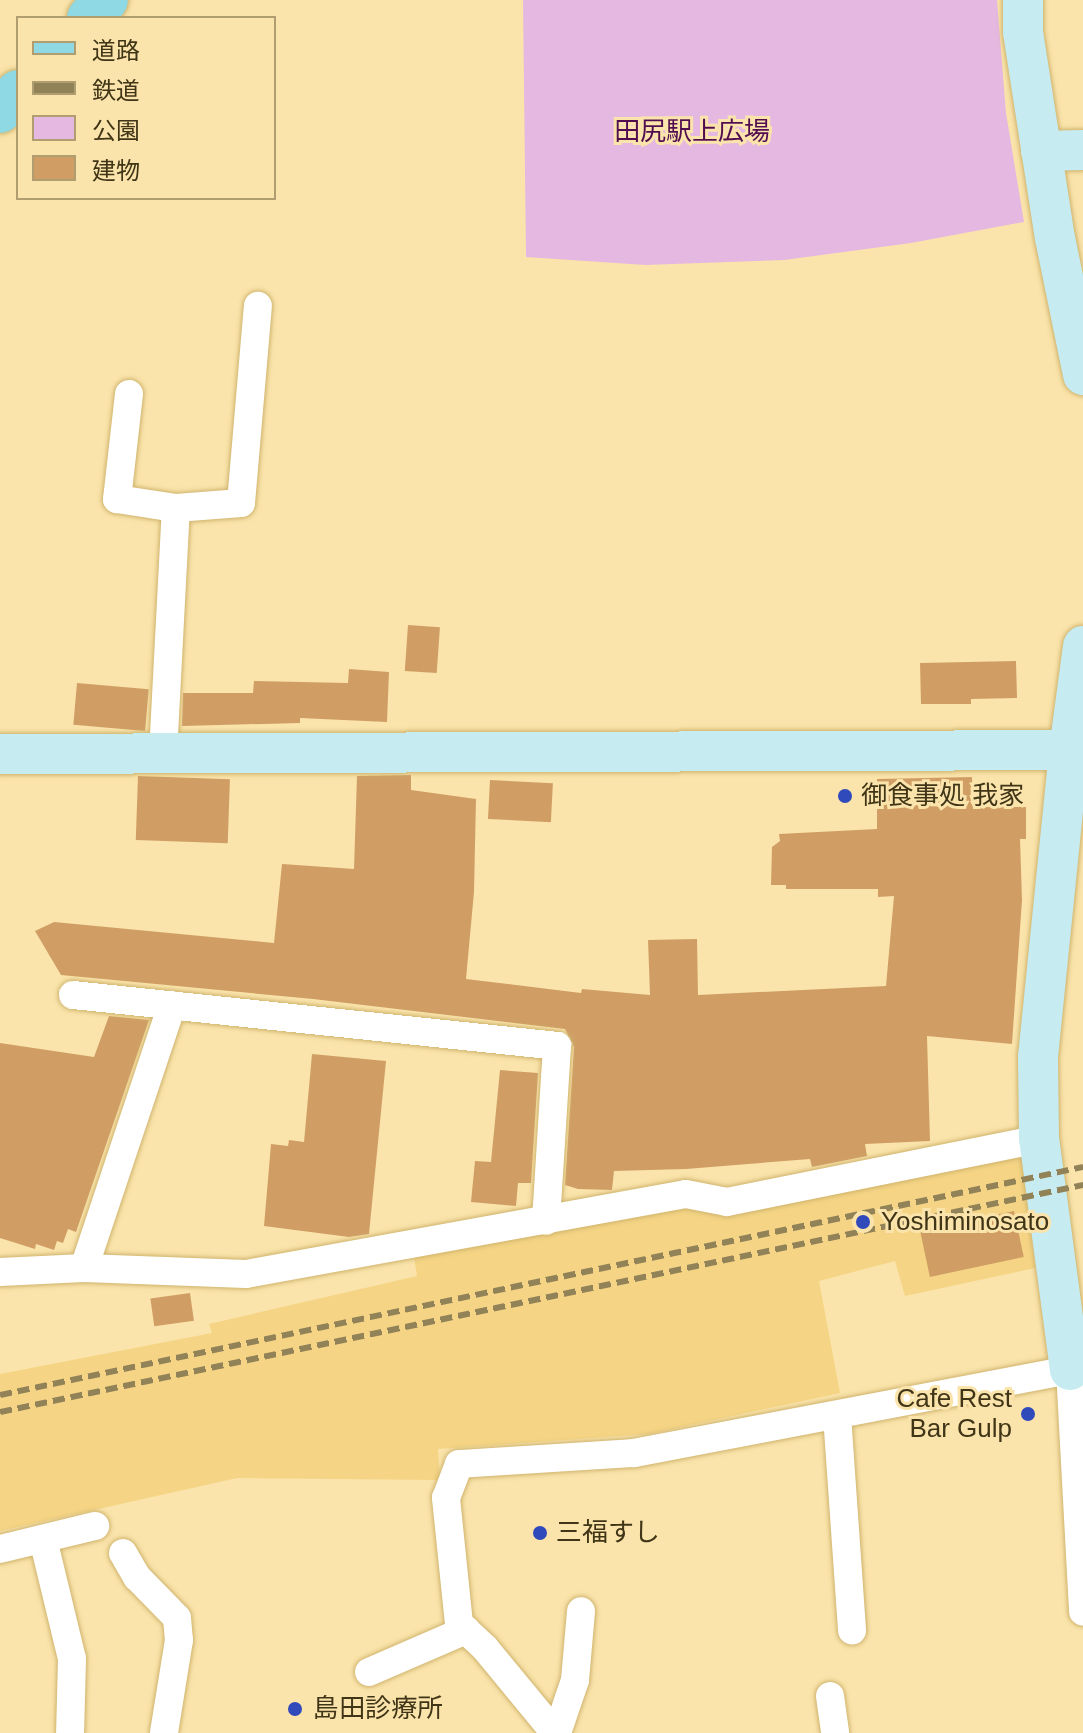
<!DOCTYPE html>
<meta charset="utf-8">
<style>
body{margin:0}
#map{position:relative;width:1083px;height:1733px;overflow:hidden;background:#fae4ab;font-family:Helvetica,"Noto Sans JP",sans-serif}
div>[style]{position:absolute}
.built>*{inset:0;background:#f5d585}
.green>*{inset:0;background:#e5b8e1}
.building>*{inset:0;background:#d09e65;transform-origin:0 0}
.roads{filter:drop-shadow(0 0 2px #d0b46e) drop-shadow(0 0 2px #d0b46e)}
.street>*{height:28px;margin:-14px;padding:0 14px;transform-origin:14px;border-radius:14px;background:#fff}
.secondary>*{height:40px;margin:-20px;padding:0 20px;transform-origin:20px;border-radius:20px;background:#c6ecf1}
.primary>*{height:44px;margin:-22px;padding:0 22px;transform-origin:22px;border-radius:22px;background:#8ed9e3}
.rail>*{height:6px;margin-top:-3px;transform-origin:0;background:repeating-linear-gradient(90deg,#928258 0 12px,transparent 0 18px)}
.dots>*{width:22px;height:22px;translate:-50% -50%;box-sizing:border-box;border:4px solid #fae4ab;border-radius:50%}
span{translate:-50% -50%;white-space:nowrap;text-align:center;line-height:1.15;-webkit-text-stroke:6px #fae4ab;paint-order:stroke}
.park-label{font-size:26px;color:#510d50}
.poi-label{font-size:26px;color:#403517}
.left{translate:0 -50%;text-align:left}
.right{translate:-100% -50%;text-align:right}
.legend{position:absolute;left:16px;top:16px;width:260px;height:184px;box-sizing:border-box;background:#fae4ab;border:2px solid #b09e70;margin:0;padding:10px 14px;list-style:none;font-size:24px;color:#403517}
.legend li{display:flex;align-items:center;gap:16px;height:40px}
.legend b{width:40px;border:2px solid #b09e70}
</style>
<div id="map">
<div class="built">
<i style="clip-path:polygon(1021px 1150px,1035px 1268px,905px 1296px,895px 1261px,819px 1281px,840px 1393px,649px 1434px,438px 1449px,440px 1480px,237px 1478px,0 1531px,0 1374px,212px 1333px,209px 1324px,417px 1276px,414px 1257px,565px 1226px)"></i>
</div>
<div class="green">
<i style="clip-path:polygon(523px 0,997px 0,1006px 113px,1024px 222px,911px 243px,784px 260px,645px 265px,526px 257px)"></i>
</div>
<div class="building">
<i style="left:408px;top:625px;width:32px;height:46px;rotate:4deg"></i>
<i style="clip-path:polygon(1016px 661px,1017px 698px,971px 699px,971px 704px,921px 704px,920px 663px)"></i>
<i style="clip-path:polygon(349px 669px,389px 672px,387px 722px,300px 718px,300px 723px,182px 726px,183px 693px,253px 693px,254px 681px,348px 683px)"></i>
<i style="left:77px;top:683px;width:72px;height:42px;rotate:5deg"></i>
<i style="clip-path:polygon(411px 775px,411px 790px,476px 799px,474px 892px,466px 979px,581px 993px,582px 989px,650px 995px,648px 940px,697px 939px,698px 995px,886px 986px,894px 896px,878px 897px,878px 889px,786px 889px,786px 885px,771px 885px,772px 847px,780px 841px,779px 834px,877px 829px,877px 779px,972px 777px,973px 807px,1026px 807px,1026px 839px,1020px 839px,1022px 900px,1012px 1044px,927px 1036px,930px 1141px,865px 1144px,867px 1156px,812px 1167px,810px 1159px,686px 1169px,614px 1171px,612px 1190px,578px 1189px,565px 1185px,574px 1047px,565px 1029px,313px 999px,61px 975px,35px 931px,54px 922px,274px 943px,282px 864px,354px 869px,357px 776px)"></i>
<i style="left:138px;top:776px;width:92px;height:64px;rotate:2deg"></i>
<i style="left:490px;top:780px;width:63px;height:39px;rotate:3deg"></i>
<i style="clip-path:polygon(109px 1016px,149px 1020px,76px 1232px,68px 1229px,63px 1243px,57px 1241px,54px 1250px,36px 1244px,35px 1249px,0 1238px,0 1043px,94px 1057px)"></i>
<i style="clip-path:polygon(312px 1054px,386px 1061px,369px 1234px,349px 1237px,264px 1226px,271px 1144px,288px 1146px,289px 1140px,304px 1142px)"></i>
<i style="clip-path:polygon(500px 1070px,538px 1073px,531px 1183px,518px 1183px,516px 1206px,471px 1202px,475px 1161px,491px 1162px)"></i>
<i style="left:1014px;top:1211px;width:47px;height:96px;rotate:78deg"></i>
<i style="left:190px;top:1293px;width:28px;height:40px;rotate:82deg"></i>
</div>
<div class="roads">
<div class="street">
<i style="left:129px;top:394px;width:106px;rotate:96.5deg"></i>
<i style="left:117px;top:499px;width:60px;rotate:8.7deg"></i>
<i style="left:176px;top:508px;width:65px;rotate:-4.4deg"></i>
<i style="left:241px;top:503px;width:198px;rotate:-85.1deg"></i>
<i style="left:163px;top:754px;width:246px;rotate:-87deg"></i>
<i style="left:73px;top:995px;width:487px;rotate:6deg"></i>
<i style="left:557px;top:1046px;width:175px;rotate:93.6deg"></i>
<i style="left:84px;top:1268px;width:277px;rotate:-71.5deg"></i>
<i style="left:0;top:1272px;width:84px;rotate:-2.7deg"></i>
<i style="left:84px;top:1268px;width:162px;rotate:2.1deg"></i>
<i style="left:246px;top:1274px;width:447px;rotate:-10.3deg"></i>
<i style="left:686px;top:1194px;width:42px;rotate:11deg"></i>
<i style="left:727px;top:1202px;width:318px;rotate:-11.4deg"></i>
<i style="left:837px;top:1415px;width:216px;rotate:86deg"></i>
<i style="left:43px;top:1539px;width:123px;rotate:76.4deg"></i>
<i style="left:72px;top:1659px;width:74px;rotate:91.5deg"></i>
<i style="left:0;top:1549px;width:98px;rotate:-13.6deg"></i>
<i style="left:123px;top:1553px;width:28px;rotate:60deg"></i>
<i style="left:137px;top:1577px;width:57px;rotate:45.7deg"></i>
<i style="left:177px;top:1618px;width:22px;rotate:85deg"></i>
<i style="left:179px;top:1640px;width:94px;rotate:99.2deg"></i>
<i style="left:369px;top:1672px;width:106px;rotate:-23.4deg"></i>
<i style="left:830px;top:1696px;width:37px;rotate:82deg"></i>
<i style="left:555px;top:1733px;width:110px;rotate:-129.5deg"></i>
<i style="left:485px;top:1648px;width:35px;rotate:-137deg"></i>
<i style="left:459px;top:1624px;width:127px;rotate:-95.9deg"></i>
<i style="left:446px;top:1498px;width:36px;rotate:-69deg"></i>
<i style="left:459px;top:1464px;width:175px;rotate:-3.6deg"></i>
<i style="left:634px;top:1453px;width:444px;rotate:-10.8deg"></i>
<i style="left:1070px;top:1370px;width:242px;rotate:86.9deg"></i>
<i style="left:557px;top:1733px;width:56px;rotate:-71.2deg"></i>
<i style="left:575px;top:1680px;width:69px;rotate:-85deg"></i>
</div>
<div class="secondary">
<i style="left:1023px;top:0;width:32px;rotate:90deg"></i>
<i style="left:1023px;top:32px;width:208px;rotate:81.2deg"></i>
<i style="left:1055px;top:238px;width:140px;rotate:78.4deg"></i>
<i style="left:1041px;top:151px;width:42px;rotate:-1.4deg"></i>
<i style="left:0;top:754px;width:1069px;rotate:-0.21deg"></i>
<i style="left:1070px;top:1370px;width:233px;rotate:-97.6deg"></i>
<i style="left:1039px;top:1139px;width:82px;rotate:-90.7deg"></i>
<i style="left:1038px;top:1057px;width:309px;rotate:-84.2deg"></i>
<i style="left:1069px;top:750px;width:105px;rotate:-82.3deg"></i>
</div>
<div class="primary">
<i style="left:89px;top:18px;width:25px;rotate:-47deg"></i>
<i style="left:0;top:111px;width:26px;rotate:-47deg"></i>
</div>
</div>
<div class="rail">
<i style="left:0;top:1395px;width:1107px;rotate:-11.89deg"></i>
<i style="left:0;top:1412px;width:1107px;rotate:-11.84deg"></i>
</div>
<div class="dots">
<i style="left:845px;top:796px;background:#314abb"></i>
<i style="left:863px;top:1222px;background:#314abb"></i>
<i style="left:1028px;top:1414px;background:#314abb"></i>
<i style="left:540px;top:1533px;background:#314abb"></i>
<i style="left:295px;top:1709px;background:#314abb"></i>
</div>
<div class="park-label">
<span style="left:692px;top:132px">田尻駅上広場</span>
</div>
<div class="poi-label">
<span class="left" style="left:861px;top:796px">御食事処 我家</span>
<span class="left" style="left:881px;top:1222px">Yoshiminosato</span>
<span class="right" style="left:1012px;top:1414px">Cafe Rest<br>Bar Gulp</span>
<span class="left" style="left:556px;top:1533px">三福すし</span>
<span class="left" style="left:313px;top:1709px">島田診療所</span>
</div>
<ul class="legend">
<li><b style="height:10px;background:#8ed9e3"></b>道路</li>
<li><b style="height:10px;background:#928258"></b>鉄道</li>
<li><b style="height:22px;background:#e5b8e1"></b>公園</li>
<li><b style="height:22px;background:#d09e65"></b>建物</li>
</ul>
</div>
